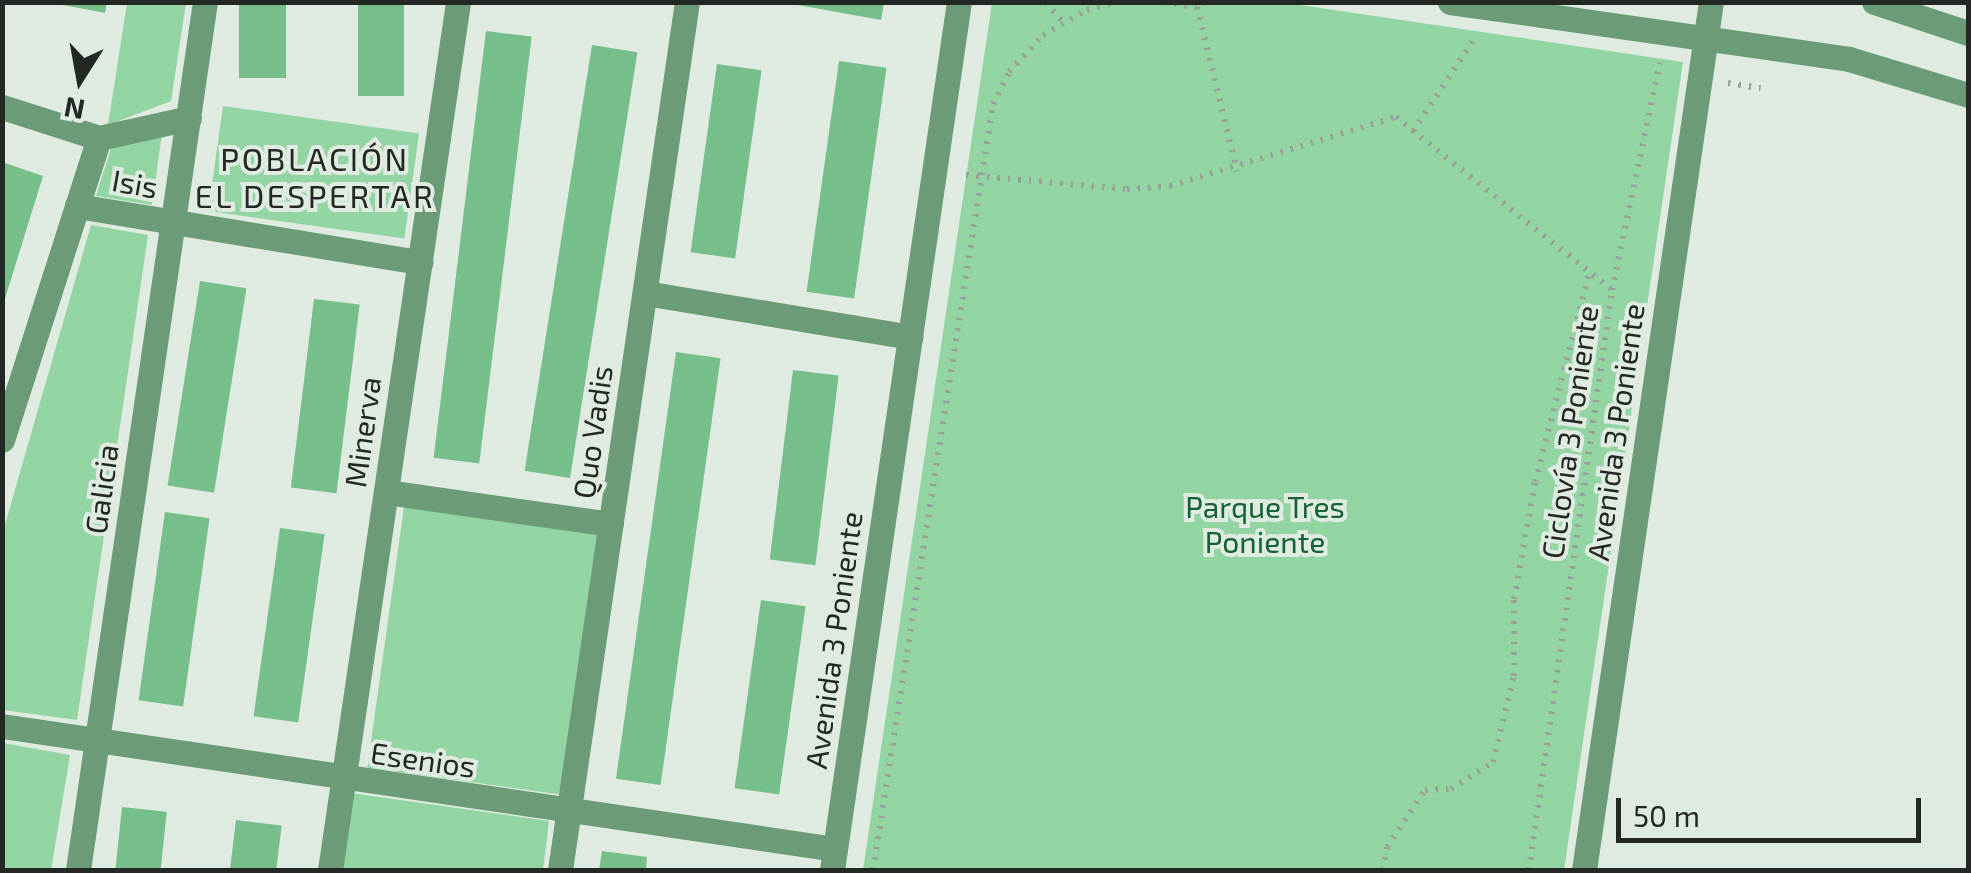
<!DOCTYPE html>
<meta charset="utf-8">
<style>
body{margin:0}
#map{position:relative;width:1971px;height:873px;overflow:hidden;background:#dfebe1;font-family:"Exo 2",sans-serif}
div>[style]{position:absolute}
.green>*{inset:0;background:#93d4a3;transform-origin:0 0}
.building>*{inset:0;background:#76bf8a;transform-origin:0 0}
.path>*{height:6px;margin-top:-3px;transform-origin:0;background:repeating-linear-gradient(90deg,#98a199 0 2.5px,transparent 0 10.5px)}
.minor>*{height:25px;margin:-12.5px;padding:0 12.5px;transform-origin:12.5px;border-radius:12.5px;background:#6b9b77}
span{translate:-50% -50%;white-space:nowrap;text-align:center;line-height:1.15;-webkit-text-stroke:8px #dfebe1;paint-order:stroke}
.street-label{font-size:30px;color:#242824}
.park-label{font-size:30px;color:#126333}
.neighbourhood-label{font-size:32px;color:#242824;letter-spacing:2.5px}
.frame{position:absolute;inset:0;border:5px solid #242824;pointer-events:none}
.north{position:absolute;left:30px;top:30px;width:100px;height:100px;-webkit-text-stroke:8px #dfebe1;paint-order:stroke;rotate:191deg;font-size:28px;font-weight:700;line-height:40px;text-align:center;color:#242824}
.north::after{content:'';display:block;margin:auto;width:35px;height:45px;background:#242824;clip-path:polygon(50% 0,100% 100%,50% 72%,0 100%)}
.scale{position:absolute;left:1616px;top:798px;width:305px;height:45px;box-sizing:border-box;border:5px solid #242824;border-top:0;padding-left:12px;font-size:30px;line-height:35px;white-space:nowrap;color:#242824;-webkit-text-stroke:8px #dfebe1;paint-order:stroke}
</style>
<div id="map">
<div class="green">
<i style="clip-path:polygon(127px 3px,186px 3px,171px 101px,108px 125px)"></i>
<i style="clip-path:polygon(992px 3px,1287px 3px,1683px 62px,1564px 870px,863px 870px)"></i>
<i style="left:223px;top:106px;width:198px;height:106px;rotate:8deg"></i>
<i style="clip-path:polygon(162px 133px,152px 205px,96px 196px,112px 145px)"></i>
<i style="clip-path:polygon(91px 225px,148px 235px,77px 720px,3px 710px,2px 535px)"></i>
<i style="left:404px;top:507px;width:200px;height:263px;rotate:8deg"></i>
<i style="clip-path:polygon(3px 743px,70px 755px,51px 870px,3px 870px)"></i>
<i style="clip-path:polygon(344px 792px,549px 821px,543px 870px,333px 870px)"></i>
</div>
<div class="building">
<i style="clip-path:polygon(47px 2px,107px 2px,105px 13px)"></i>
<i style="left:239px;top:2px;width:47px;height:76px"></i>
<i style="left:358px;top:2px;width:46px;height:94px"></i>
<i style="clip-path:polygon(781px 2px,884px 2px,881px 20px)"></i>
<i style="left:486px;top:31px;width:46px;height:430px;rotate:7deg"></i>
<i style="left:592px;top:45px;width:46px;height:431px;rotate:9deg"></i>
<i style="left:839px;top:61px;width:48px;height:233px;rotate:8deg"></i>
<i style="left:717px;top:64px;width:45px;height:190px;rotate:8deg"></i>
<i style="clip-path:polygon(2px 162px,43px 176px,3px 305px,2px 304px)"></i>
<i style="left:200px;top:281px;width:47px;height:207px;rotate:9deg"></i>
<i style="left:314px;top:299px;width:46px;height:190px;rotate:7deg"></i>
<i style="left:676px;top:352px;width:45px;height:431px;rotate:8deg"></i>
<i style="left:793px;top:370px;width:46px;height:191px;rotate:7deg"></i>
<i style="left:165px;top:512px;width:45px;height:190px;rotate:8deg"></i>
<i style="left:280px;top:528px;width:45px;height:190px;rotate:8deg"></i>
<i style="left:761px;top:600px;width:45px;height:190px;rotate:8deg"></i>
<i style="left:122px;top:807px;width:45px;height:64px;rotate:6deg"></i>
<i style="left:236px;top:820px;width:46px;height:50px;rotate:7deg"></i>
<i style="clip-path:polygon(602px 851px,647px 857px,646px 870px,599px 870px)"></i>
</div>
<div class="path">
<i style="left:1046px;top:2px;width:25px;rotate:50deg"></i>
<i style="left:1164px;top:2px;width:33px;rotate:9deg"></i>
<i style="left:1205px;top:2px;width:9px;rotate:148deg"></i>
<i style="left:1197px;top:7px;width:169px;rotate:76.3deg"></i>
<i style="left:1728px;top:83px;width:33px;rotate:9deg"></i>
<i style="left:1413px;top:131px;width:114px;rotate:-56.4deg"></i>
<i style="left:966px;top:175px;width:162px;rotate:5deg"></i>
<i style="left:1127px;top:189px;width:43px;rotate:-4deg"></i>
<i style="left:1170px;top:186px;width:236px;rotate:-17deg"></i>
<i style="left:1396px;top:117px;width:277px;rotate:38.7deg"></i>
<i style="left:873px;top:870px;width:775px;rotate:-81.1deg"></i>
<i style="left:993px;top:104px;width:36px;rotate:-63deg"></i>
<i style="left:1009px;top:72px;width:50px;rotate:-47.4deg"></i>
<i style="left:1043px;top:35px;width:51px;rotate:-29.6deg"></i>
<i style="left:1087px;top:10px;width:31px;rotate:-15deg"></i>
<i style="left:1383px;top:870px;width:23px;rotate:-80deg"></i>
<i style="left:1387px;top:847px;width:69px;rotate:-56.3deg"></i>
<i style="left:1425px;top:790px;width:26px;rotate:-2deg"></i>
<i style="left:1451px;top:789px;width:50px;rotate:-32.7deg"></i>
<i style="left:1493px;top:762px;width:89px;rotate:-76.3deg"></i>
<i style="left:1514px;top:676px;width:77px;rotate:-90deg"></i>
<i style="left:1514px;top:599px;width:119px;rotate:-79.8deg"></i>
<i style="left:1535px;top:482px;width:219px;rotate:-75.5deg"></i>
<i style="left:1529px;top:870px;width:586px;rotate:-81.86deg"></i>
<i style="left:1612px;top:290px;width:232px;rotate:-78.1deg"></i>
</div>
<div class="minor">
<i style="left:1450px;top:2px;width:403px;rotate:8.1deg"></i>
<i style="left:1849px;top:59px;width:124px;rotate:16.8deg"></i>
<i style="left:1874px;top:2px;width:99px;rotate:18.3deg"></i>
<i style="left:2px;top:107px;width:102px;rotate:17.7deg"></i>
<i style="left:99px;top:138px;width:92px;rotate:-12.5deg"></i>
<i style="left:77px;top:206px;width:348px;rotate:9.3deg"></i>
<i style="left:645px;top:293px;width:269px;rotate:9.4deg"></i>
<i style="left:2px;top:440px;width:317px;rotate:-72.2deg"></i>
<i style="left:386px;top:492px;width:227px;rotate:8.1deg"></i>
<i style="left:2px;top:726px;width:842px;rotate:8.4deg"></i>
<i style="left:78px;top:870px;width:877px;rotate:-81.68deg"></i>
<i style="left:330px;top:870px;width:877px;rotate:-81.61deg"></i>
<i style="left:560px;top:870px;width:877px;rotate:-81.68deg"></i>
<i style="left:832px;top:870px;width:877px;rotate:-81.68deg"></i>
<i style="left:1584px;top:870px;width:877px;rotate:-81.68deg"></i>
</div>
<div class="street-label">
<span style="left:135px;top:183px;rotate:10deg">Isis</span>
<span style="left:362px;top:432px;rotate:-82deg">Minerva</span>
<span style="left:592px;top:432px;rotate:-82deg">Quo Vadis</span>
<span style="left:1569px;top:432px;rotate:-82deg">Ciclovía 3 Poniente</span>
<span style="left:1615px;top:432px;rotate:-82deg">Avenida 3 Poniente</span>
<span style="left:101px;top:489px;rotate:-82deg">Galicia</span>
<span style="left:833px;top:640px;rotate:-82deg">Avenida 3 Poniente</span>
<span style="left:423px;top:759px;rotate:8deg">Esenios</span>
</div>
<div class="park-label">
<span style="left:1265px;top:523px">Parque Tres<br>Poniente</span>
</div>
<div class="neighbourhood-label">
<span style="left:315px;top:177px">POBLACIÓN<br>EL DESPERTAR</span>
</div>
<div class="frame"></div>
<div class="north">N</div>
<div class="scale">50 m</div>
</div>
